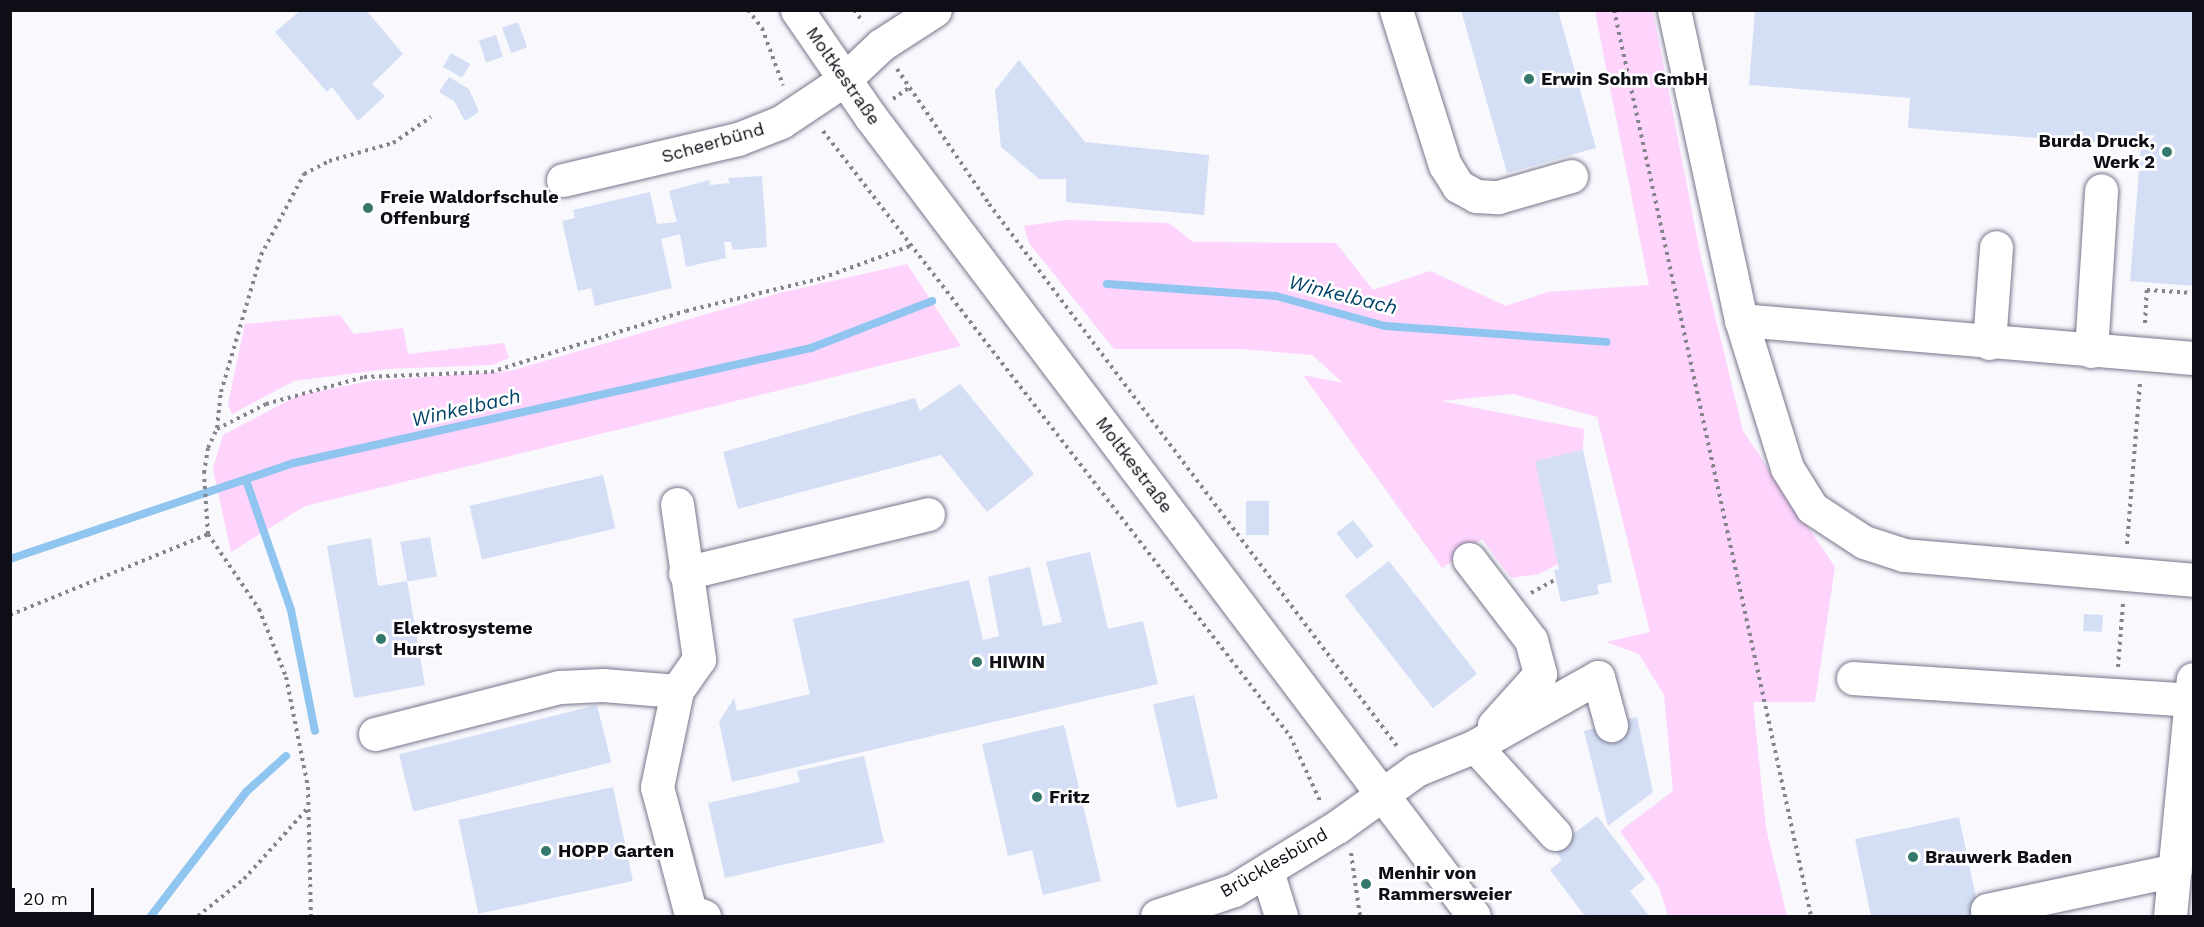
<!DOCTYPE html>
<meta charset="utf-8">
<style>
body{margin:0}
#map{position:relative;width:2204px;height:927px;overflow:hidden;background:#f8f8fd;font-family:"Work Sans",sans-serif}
div>[style]{position:absolute}
.green>*{inset:0;background:#fed4fd}
.stream>*{height:8px;margin:-4px;padding:0 4px;transform-origin:4px;border-radius:4px;background:#8fc5ee}
.building>*{inset:0;background:#d4dff5;transform-origin:0 0}
.path>*{height:4px;margin-top:-2px;transform-origin:0;background:repeating-linear-gradient(90deg,#84848b 0 3px,transparent 0 7.5px)}
.roads{filter:drop-shadow(0 0 2px #76768b) drop-shadow(0 0 2px #76768b)}
.minor>*{height:33px;margin:-16.5px;padding:0 16.5px;transform-origin:16.5px;border-radius:16.5px;background:#fff}
.dots>*{width:16px;height:16px;translate:-50% -50%;box-sizing:border-box;border:3px solid #fff;border-radius:50%}
span{translate:-50% -50%;white-space:nowrap;text-align:center;line-height:1.15;-webkit-text-stroke:5px #fff;paint-order:stroke}
.street-label{font-size:18px;color:#0e0e16}
.poi-label{font-size:18px;color:#0e0e16;font-weight:700}
.left{translate:0 -50%;text-align:left}
.right{translate:-100% -50%;text-align:right}
.water-label{font-size:20px;color:#004369;font-style:italic}
.frame{position:absolute;inset:0;border:12px solid #0e0e16;pointer-events:none}
.scale{position:absolute;left:12px;top:888px;width:82px;height:27px;box-sizing:border-box;border:3px solid #0e0e16;border-top:0;padding-left:8px;font-size:18px;line-height:21px;white-space:nowrap;color:#0e0e16;-webkit-text-stroke:4px #fff;paint-order:stroke}
</style>
<div id="map">
<div class="green">
<i style="clip-path:polygon(1595px 11px,1653px 11px,1701px 258px,1743px 431px,1835px 567px,1815px 702px,1753px 702px,1766px 828px,1787px 916px,1668px 916px,1659px 887px,1620px 831px,1673px 791px,1664px 695px,1639px 654px,1606px 642px,1650px 632px,1597px 417px,1513px 394px,1441px 401px,1584px 429px,1583px 450px,1536px 461px,1558px 564px,1539px 574px,1511px 578px,1482px 539px,1442px 568px,1303px 375px,1343px 383px,1312px 355px,1242px 349px,1114px 349px,1029px 243px,1024px 226px,1067px 220px,1169px 223px,1193px 242px,1336px 243px,1373px 290px,1430px 271px,1506px 306px,1548px 292px,1649px 285px)"></i>
<i style="clip-path:polygon(907px 264px,961px 346px,305px 506px,231px 552px,213px 469px,223px 435px,297px 396px,369px 381px,510px 371px,780px 293px)"></i>
<i style="clip-path:polygon(340px 315px,354px 334px,403px 328px,408px 354px,504px 343px,509px 358px,492px 365px,387px 369px,294px 381px,232px 414px,228px 404px,245px 324px)"></i>
</div>
<div class="stream">
<i style="left:1107px;top:284px;width:169px;rotate:4.1deg"></i>
<i style="left:1276px;top:296px;width:113px;rotate:15.4deg"></i>
<i style="left:1385px;top:326px;width:222px;rotate:4.1deg"></i>
<i style="left:246px;top:480px;width:138px;rotate:70.9deg"></i>
<i style="left:291px;top:610px;width:123px;rotate:78.8deg"></i>
<i style="left:10px;top:559px;width:300px;rotate:-18.7deg"></i>
<i style="left:294px;top:463px;width:530px;rotate:-12.54deg"></i>
<i style="left:811px;top:348px;width:130px;rotate:-21.2deg"></i>
<i style="left:151px;top:916px;width:156px;rotate:-52.5deg"></i>
<i style="left:246px;top:792px;width:54px;rotate:-42deg"></i>
</div>
<div class="building">
<i style="clip-path:polygon(301px 10px,366px 10px,403px 54px,372px 84px,385px 96px,358px 121px,332px 87px,327px 92px,275px 32px)"></i>
<i style="clip-path:polygon(1461px 10px,1558px 10px,1596px 148px,1507px 173px)"></i>
<i style="clip-path:polygon(1755px 10px,2194px 10px,2194px 286px,2130px 281px,2141px 146px,1908px 128px,1910px 98px,1749px 85px)"></i>
<i style="left:518px;top:22px;width:27px;height:17px;rotate:70deg"></i>
<i style="left:496px;top:35px;width:23px;height:18px;rotate:72deg"></i>
<i style="left:451px;top:53px;width:22px;height:16px;rotate:30deg"></i>
<i style="clip-path:polygon(1019px 60px,1085px 142px,1209px 155px,1204px 215px,1066px 202px,1066px 179px,1039px 179px,1001px 147px,995px 90px)"></i>
<i style="clip-path:polygon(449px 77px,469px 89px,479px 112px,465px 121px,454px 101px,439px 92px)"></i>
<i style="clip-path:polygon(762px 176px,767px 247px,733px 250px,731px 242px,724px 242px,726px 258px,686px 267px,680px 234px,661px 239px,672px 288px,595px 306px,591px 288px,578px 291px,562px 221px,575px 218px,573px 210px,650px 192px,657px 224px,677px 222px,669px 191px,709px 180px,710px 185px,730px 183px,728px 178px)"></i>
<i style="clip-path:polygon(960px 384px,1034px 474px,987px 512px,941px 455px,738px 509px,723px 452px,915px 398px,920px 411px)"></i>
<i style="clip-path:polygon(1583px 450px,1612px 582px,1597px 585px,1599px 594px,1561px 602px,1554px 570px,1559px 569px,1535px 461px)"></i>
<i style="left:603px;top:475px;width:55px;height:137px;rotate:77deg"></i>
<i style="left:1246px;top:501px;width:23px;height:34px"></i>
<i style="left:1353px;top:520px;width:33px;height:21px;rotate:52deg"></i>
<i style="left:430px;top:537px;width:40px;height:30px;rotate:80deg"></i>
<i style="clip-path:polygon(371px 538px,378px 586px,407px 581px,425px 685px,354px 698px,327px 546px)"></i>
<i style="clip-path:polygon(1090px 552px,1108px 629px,1143px 621px,1158px 684px,732px 782px,719px 722px,734px 698px,737px 711px,810px 694px,793px 619px,969px 580px,983px 640px,999px 636px,988px 577px,1030px 567px,1043px 626px,1062px 622px,1046px 562px)"></i>
<i style="left:1389px;top:561px;width:143px;height:56px;rotate:52deg"></i>
<i style="left:2084px;top:614px;width:19px;height:17px;rotate:3deg"></i>
<i style="left:1194px;top:695px;width:106px;height:42px;rotate:77deg"></i>
<i style="left:597px;top:705px;width:59px;height:204px;rotate:76deg"></i>
<i style="clip-path:polygon(1637px 717px,1653px 792px,1608px 826px,1584px 731px)"></i>
<i style="clip-path:polygon(1064px 725px,1101px 881px,1043px 895px,1032px 850px,1008px 856px,982px 744px)"></i>
<i style="clip-path:polygon(864px 756px,884px 842px,725px 878px,708px 803px,800px 782px,797px 771px)"></i>
<i style="left:613px;top:787px;width:96px;height:158px;rotate:78deg"></i>
<i style="clip-path:polygon(1597px 816px,1645px 879px,1630px 891px,1649px 916px,1585px 916px,1550px 870px,1562px 860px,1553px 849px)"></i>
<i style="clip-path:polygon(1959px 817px,1980px 916px,1871px 916px,1855px 839px)"></i>
</div>
<div class="path">
<i style="left:748px;top:10px;width:23px;rotate:52deg"></i>
<i style="left:762px;top:28px;width:61px;rotate:69.8deg"></i>
<i style="left:854px;top:10px;width:15px;rotate:53deg"></i>
<i style="left:1614px;top:10px;width:927px;rotate:77.73deg"></i>
<i style="left:897px;top:69px;width:163px;rotate:55.7deg"></i>
<i style="left:989px;top:204px;width:678px;rotate:53.03deg"></i>
<i style="left:893px;top:99px;width:21px;rotate:-35deg"></i>
<i style="left:823px;top:131px;width:764px;rotate:52.34deg"></i>
<i style="left:1290px;top:736px;width:74px;rotate:65.2deg"></i>
<i style="left:2145px;top:323px;width:33px;rotate:-87deg"></i>
<i style="left:2147px;top:290px;width:47px;rotate:3.7deg"></i>
<i style="left:217px;top:428px;width:36px;rotate:-84deg"></i>
<i style="left:221px;top:392px;width:143px;rotate:-73.7deg"></i>
<i style="left:261px;top:255px;width:92px;rotate:-62deg"></i>
<i style="left:304px;top:174px;width:28px;rotate:-27deg"></i>
<i style="left:329px;top:161px;width:66px;rotate:-15.7deg"></i>
<i style="left:393px;top:143px;width:46px;rotate:-34.4deg"></i>
<i style="left:208px;top:534px;width:61px;rotate:-93.8deg"></i>
<i style="left:204px;top:473px;width:25px;rotate:-81deg"></i>
<i style="left:208px;top:448px;width:21px;rotate:-65deg"></i>
<i style="left:217px;top:429px;width:55px;rotate:-27deg"></i>
<i style="left:266px;top:404px;width:102px;rotate:-15.4deg"></i>
<i style="left:364px;top:377px;width:127px;rotate:-2.3deg"></i>
<i style="left:491px;top:372px;width:204px;rotate:-17.4deg"></i>
<i style="left:686px;top:311px;width:140px;rotate:-13.6deg"></i>
<i style="left:822px;top:278px;width:97px;rotate:-19.9deg"></i>
<i style="left:208px;top:534px;width:91px;rotate:55.8deg"></i>
<i style="left:259px;top:609px;width:73px;rotate:68.3deg"></i>
<i style="left:286px;top:677px;width:112px;rotate:78.7deg"></i>
<i style="left:308px;top:787px;width:129px;rotate:88.7deg"></i>
<i style="left:2127px;top:544px;width:164px;rotate:-85.4deg"></i>
<i style="left:1531px;top:593px;width:29px;rotate:-29deg"></i>
<i style="left:10px;top:615px;width:214px;rotate:-22.2deg"></i>
<i style="left:2118px;top:667px;width:64px;rotate:-85.5deg"></i>
<i style="left:1351px;top:853px;width:64px;rotate:81.9deg"></i>
<i style="left:198px;top:916px;width:59px;rotate:-38.8deg"></i>
<i style="left:244px;top:879px;width:96px;rotate:-48deg"></i>
</div>
<div class="roads">
<div class="minor">
<i style="left:797px;top:10px;width:129px;rotate:55.4deg"></i>
<i style="left:870px;top:116px;width:1002px;rotate:52.95deg"></i>
<i style="left:1396px;top:10px;width:163px;rotate:72.5deg"></i>
<i style="left:1445px;top:165px;width:25px;rotate:58deg"></i>
<i style="left:1458px;top:186px;width:21px;rotate:29deg"></i>
<i style="left:1476px;top:196px;width:22px;rotate:3deg"></i>
<i style="left:1498px;top:197px;width:76px;rotate:-16deg"></i>
<i style="left:1674px;top:10px;width:317px;rotate:77.8deg"></i>
<i style="left:1741px;top:320px;width:155px;rotate:72.7deg"></i>
<i style="left:1787px;top:468px;width:47px;rotate:58deg"></i>
<i style="left:1812px;top:508px;width:62px;rotate:33.2deg"></i>
<i style="left:1864px;top:542px;width:42px;rotate:18deg"></i>
<i style="left:1904px;top:555px;width:291px;rotate:4.9deg"></i>
<i style="left:563px;top:180px;width:180px;rotate:-13.2deg"></i>
<i style="left:738px;top:139px;width:46px;rotate:-21.6deg"></i>
<i style="left:781px;top:122px;width:76px;rotate:-33.7deg"></i>
<i style="left:844px;top:80px;width:51px;rotate:-43.4deg"></i>
<i style="left:881px;top:45px;width:64px;rotate:-32.9deg"></i>
<i style="left:1741px;top:320px;width:455px;rotate:4.8deg"></i>
<i style="left:1989px;top:343px;width:96px;rotate:-85.8deg"></i>
<i style="left:2091px;top:351px;width:161px;rotate:-86.4deg"></i>
<i style="left:677px;top:504px;width:157px;rotate:81.9deg"></i>
<i style="left:699px;top:659px;width:39px;rotate:125deg"></i>
<i style="left:677px;top:691px;width:98px;rotate:101.8deg"></i>
<i style="left:657px;top:787px;width:128px;rotate:75.1deg"></i>
<i style="left:690px;top:911px;width:15px;rotate:20deg"></i>
<i style="left:1469px;top:559px;width:102px;rotate:52.6deg"></i>
<i style="left:1531px;top:640px;width:35px;rotate:75deg"></i>
<i style="left:1540px;top:674px;width:69px;rotate:132deg"></i>
<i style="left:685px;top:573px;width:250px;rotate:-13.6deg"></i>
<i style="left:1853px;top:678px;width:340px;rotate:3.7deg"></i>
<i style="left:375px;top:734px;width:191px;rotate:-14.3deg"></i>
<i style="left:560px;top:687px;width:43px;rotate:-2.7deg"></i>
<i style="left:603px;top:685px;width:74px;rotate:4.6deg"></i>
<i style="left:1475px;top:746px;width:119px;rotate:47.7deg"></i>
<i style="left:1267px;top:871px;width:47px;rotate:72.7deg"></i>
<i style="left:1157px;top:916px;width:81px;rotate:-18.7deg"></i>
<i style="left:1234px;top:890px;width:121px;rotate:-31.5deg"></i>
<i style="left:1337px;top:827px;width:97px;rotate:-35.8deg"></i>
<i style="left:1416px;top:770px;width:64px;rotate:-22.1deg"></i>
<i style="left:1475px;top:746px;width:141px;rotate:-29.3deg"></i>
<i style="left:1598px;top:677px;width:50px;rotate:74.8deg"></i>
<i style="left:1988px;top:916px;width:6px;rotate:-99deg"></i>
<i style="left:1987px;top:910px;width:192px;rotate:-12deg"></i>
<i style="left:2170px;top:916px;width:238px;rotate:-84.5deg"></i>
</div>
</div>
<div class="dots">
<i style="left:1529px;top:79px;background:#34786b"></i>
<i style="left:2167px;top:152px;background:#34786b"></i>
<i style="left:368px;top:208px;background:#34786b"></i>
<i style="left:381px;top:639px;background:#34786b"></i>
<i style="left:977px;top:662px;background:#34786b"></i>
<i style="left:1037px;top:797px;background:#34786b"></i>
<i style="left:546px;top:851px;background:#34786b"></i>
<i style="left:1913px;top:857px;background:#34786b"></i>
<i style="left:1366px;top:884px;background:#34786b"></i>
</div>
<div class="street-label">
<span style="left:843px;top:76px;rotate:55deg">Moltkestraße</span>
<span style="left:713px;top:143px;rotate:-16deg">Scheerbünd</span>
<span style="left:1134px;top:465px;rotate:53deg">Moltkestraße</span>
<span style="left:1274px;top:863px;rotate:-30deg">Brücklesbünd</span>
</div>
<div class="poi-label">
<span class="left" style="left:1541px;top:79px">Erwin Sohm GmbH</span>
<span class="right" style="left:2155px;top:152px">Burda Druck,<br>Werk 2</span>
<span class="left" style="left:380px;top:208px">Freie Waldorfschule<br>Offenburg</span>
<span class="left" style="left:393px;top:639px">Elektrosysteme<br>Hurst</span>
<span class="left" style="left:989px;top:662px">HIWIN</span>
<span class="left" style="left:1049px;top:797px">Fritz</span>
<span class="left" style="left:558px;top:851px">HOPP Garten</span>
<span class="left" style="left:1925px;top:857px">Brauwerk Baden</span>
<span class="left" style="left:1378px;top:884px">Menhir von<br>Rammersweier</span>
</div>
<div class="water-label">
<span style="left:1343px;top:295px;rotate:14deg">Winkelbach</span>
<span style="left:466px;top:408px;rotate:-13deg">Winkelbach</span>
</div>
<div class="frame"></div>
<div class="scale">20 m</div>
</div>
